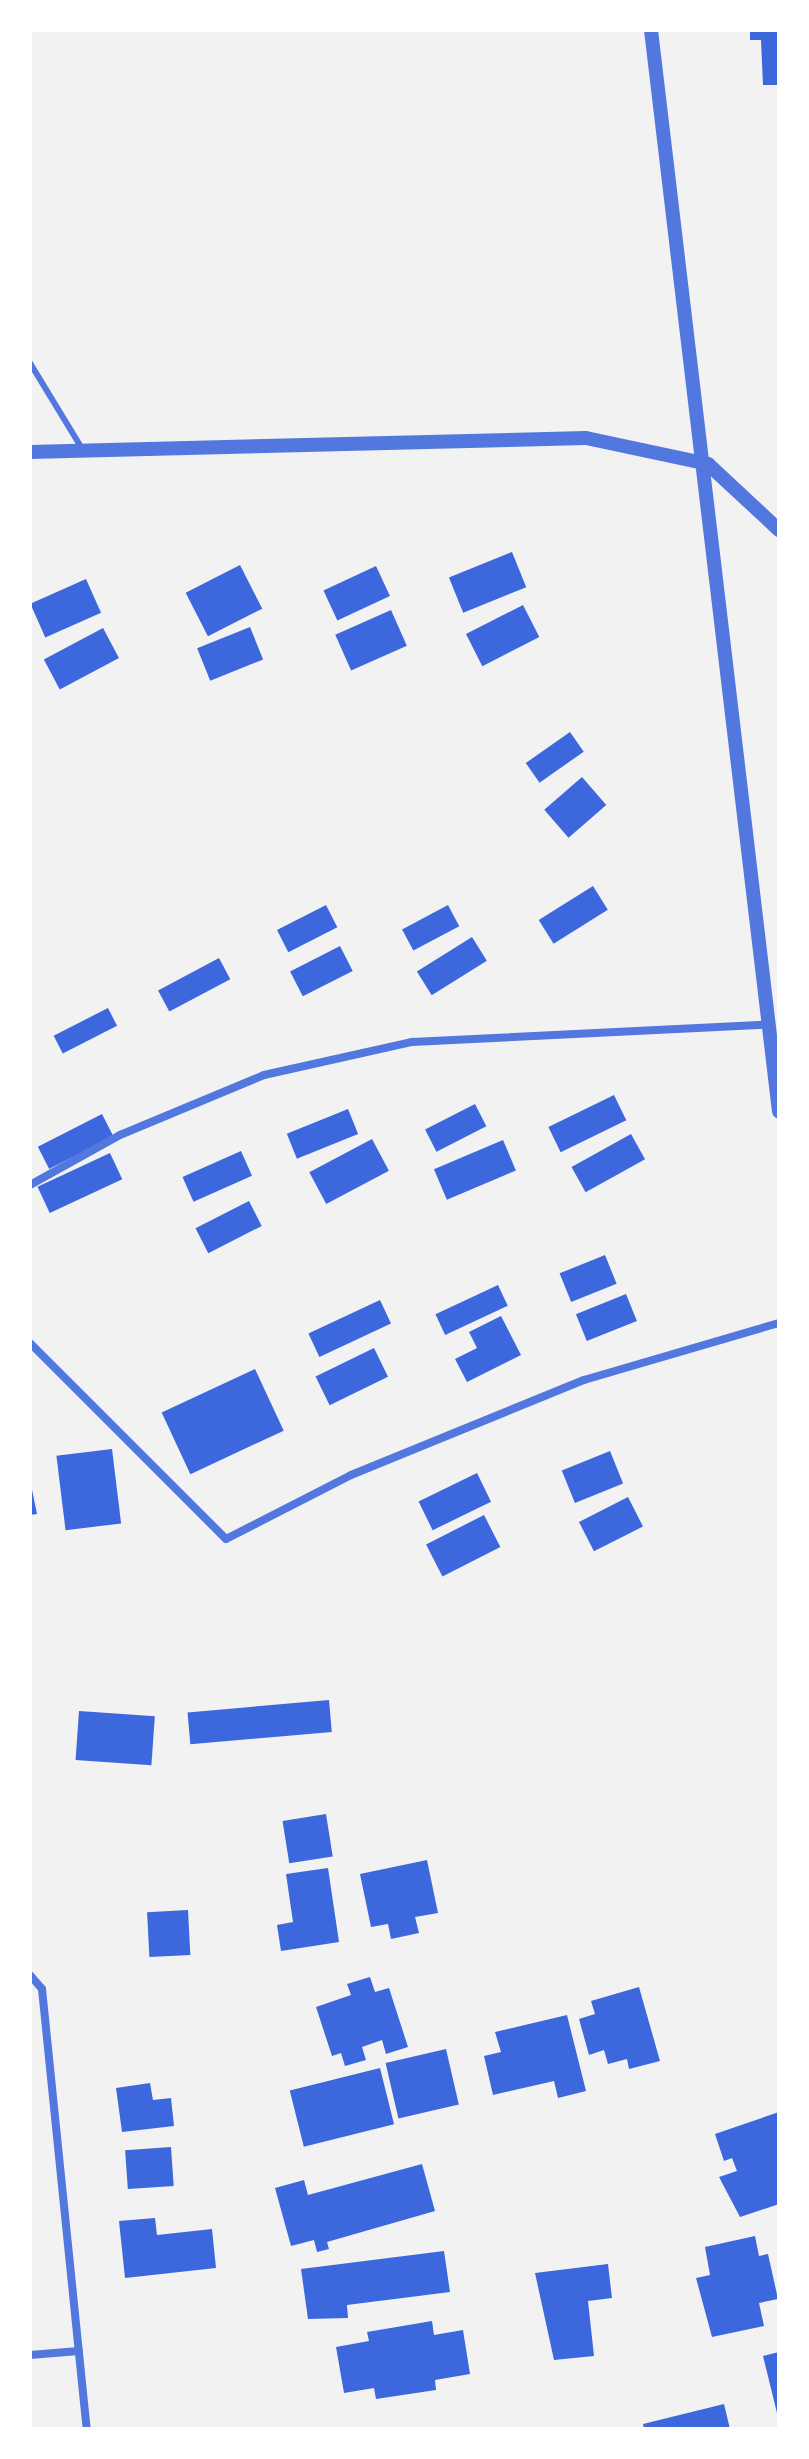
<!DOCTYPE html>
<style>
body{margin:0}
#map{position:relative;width:809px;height:2459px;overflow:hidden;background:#f2f2f2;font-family:Ubuntu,sans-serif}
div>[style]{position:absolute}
.building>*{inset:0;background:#3d67dc;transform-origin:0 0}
.service>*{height:6px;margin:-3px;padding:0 3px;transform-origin:3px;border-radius:3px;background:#5277de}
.minor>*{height:8px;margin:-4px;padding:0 4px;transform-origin:4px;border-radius:4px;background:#5277de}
.tertiary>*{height:14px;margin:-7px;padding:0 7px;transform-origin:7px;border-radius:7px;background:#5277de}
span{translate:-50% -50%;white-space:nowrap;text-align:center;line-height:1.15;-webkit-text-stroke:7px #fff;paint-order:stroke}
.frame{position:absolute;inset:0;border:32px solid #fff;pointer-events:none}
</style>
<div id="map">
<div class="building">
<i style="clip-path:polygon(750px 30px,779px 30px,779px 85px,763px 85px,761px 40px,750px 40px)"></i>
<i style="left:512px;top:552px;width:38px;height:68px;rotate:68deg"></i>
<i style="left:240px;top:565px;width:49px;height:61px;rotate:63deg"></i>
<i style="left:376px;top:566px;width:33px;height:58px;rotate:65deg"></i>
<i style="left:86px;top:579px;width:37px;height:61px;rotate:66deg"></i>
<i style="left:523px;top:605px;width:36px;height:64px;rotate:63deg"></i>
<i style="left:391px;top:610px;width:39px;height:61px;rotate:66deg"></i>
<i style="left:250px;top:627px;width:35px;height:57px;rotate:68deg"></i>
<i style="left:103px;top:628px;width:34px;height:67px;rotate:62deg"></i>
<i style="left:570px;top:732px;width:24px;height:54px;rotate:55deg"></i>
<i style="left:582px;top:777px;width:37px;height:50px;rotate:49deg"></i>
<i style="left:593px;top:886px;width:28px;height:64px;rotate:58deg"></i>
<i style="left:326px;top:905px;width:25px;height:55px;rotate:63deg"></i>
<i style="left:448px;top:905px;width:24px;height:52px;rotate:62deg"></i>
<i style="left:472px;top:937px;width:28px;height:65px;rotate:58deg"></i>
<i style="left:340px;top:946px;width:28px;height:56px;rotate:63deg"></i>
<i style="left:219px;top:958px;width:24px;height:69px;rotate:62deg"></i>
<i style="left:108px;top:1008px;width:20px;height:61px;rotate:63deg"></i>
<i style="left:614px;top:1095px;width:28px;height:73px;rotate:64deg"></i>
<i style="left:475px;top:1104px;width:25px;height:56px;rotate:63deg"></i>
<i style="left:348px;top:1109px;width:27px;height:66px;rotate:68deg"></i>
<i style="left:102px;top:1114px;width:25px;height:72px;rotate:63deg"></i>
<i style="left:631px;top:1134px;width:29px;height:68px;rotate:61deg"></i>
<i style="left:372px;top:1139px;width:36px;height:71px;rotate:62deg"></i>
<i style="left:503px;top:1140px;width:33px;height:75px;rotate:67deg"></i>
<i style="left:241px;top:1151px;width:27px;height:64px;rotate:66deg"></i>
<i style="left:110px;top:1153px;width:29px;height:80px;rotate:65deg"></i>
<i style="left:249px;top:1201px;width:28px;height:60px;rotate:63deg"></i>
<i style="left:605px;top:1255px;width:31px;height:49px;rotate:68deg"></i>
<i style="left:498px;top:1285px;width:23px;height:69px;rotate:65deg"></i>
<i style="left:626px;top:1294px;width:29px;height:54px;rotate:68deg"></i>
<i style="left:380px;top:1300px;width:26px;height:79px;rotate:65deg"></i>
<i style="clip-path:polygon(501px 1316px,521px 1355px,467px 1382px,455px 1359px,477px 1348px,469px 1332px)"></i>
<i style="left:374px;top:1348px;width:32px;height:65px;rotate:64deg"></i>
<i style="left:255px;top:1369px;width:68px;height:103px;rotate:65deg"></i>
<i style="left:112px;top:1449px;width:75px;height:56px;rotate:83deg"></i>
<i style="left:610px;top:1451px;width:35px;height:52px;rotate:68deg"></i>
<i style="left:477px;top:1473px;width:32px;height:65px;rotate:64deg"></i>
<i style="clip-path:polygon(30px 1480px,37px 1514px,30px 1515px)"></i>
<i style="left:628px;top:1497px;width:33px;height:55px;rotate:63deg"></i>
<i style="left:484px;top:1515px;width:36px;height:65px;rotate:63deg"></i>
<i style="left:329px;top:1700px;width:32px;height:142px;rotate:85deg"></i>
<i style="left:79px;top:1711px;width:76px;height:49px;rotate:4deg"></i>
<i style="left:326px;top:1814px;width:43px;height:44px;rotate:81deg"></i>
<i style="clip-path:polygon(427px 1860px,438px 1913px,415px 1917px,419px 1933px,391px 1939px,388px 1924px,371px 1927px,360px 1874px)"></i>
<i style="clip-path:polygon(328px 1868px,339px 1942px,281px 1951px,277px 1925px,293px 1922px,286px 1874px)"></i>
<i style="left:188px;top:1910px;width:45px;height:41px;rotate:87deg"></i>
<i style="clip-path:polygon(370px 1977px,375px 1992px,389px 1988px,408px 2047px,386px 2054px,382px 2040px,362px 2047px,366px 2060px,345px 2066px,341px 2053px,332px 2056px,316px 2007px,351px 1995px,347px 1984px)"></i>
<i style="clip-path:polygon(639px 1987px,660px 2061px,629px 2069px,627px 2059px,608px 2064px,604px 2050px,589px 2055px,579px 2019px,595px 2014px,591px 2001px)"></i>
<i style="clip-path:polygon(567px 2015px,586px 2091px,558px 2098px,554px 2081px,493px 2095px,484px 2056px,501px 2052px,495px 2032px)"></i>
<i style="left:446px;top:2049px;width:57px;height:62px;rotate:77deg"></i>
<i style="left:380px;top:2068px;width:58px;height:93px;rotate:76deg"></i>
<i style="clip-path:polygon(150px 2083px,153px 2100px,171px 2098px,174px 2126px,122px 2132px,116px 2088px)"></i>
<i style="clip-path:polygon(779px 2112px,779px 2204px,740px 2217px,719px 2177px,737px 2171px,732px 2158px,724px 2161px,715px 2134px)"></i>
<i style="left:171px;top:2147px;width:39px;height:46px;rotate:86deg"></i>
<i style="clip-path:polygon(422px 2164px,435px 2211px,327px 2242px,329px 2249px,317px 2252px,314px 2240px,291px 2246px,275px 2188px,304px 2180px,308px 2195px)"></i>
<i style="clip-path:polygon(155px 2218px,157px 2235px,212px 2229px,216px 2268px,125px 2278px,119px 2221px)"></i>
<i style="clip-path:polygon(755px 2236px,759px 2256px,768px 2254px,778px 2299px,759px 2303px,764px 2326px,712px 2337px,696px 2278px,710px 2275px,705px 2247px)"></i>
<i style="clip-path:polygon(444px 2251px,450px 2292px,347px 2305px,348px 2318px,308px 2319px,301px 2269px)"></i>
<i style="clip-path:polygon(608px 2264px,612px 2298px,588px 2301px,594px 2356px,554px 2360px,535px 2273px)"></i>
<i style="clip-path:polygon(432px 2321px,434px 2335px,463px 2330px,470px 2374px,435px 2380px,436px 2390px,376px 2399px,374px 2388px,344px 2393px,336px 2347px,369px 2341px,367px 2332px)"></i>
<i style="clip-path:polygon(779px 2352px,779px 2416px,778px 2417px,763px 2356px)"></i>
<i style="clip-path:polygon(724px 2404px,730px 2429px,644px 2429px,643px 2424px)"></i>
</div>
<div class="service">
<i style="left:30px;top:363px;width:98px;rotate:58.7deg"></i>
</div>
<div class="minor">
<i style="left:30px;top:1185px;width:103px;rotate:-29.1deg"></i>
<i style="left:120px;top:1135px;width:156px;rotate:-22.6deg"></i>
<i style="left:264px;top:1075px;width:152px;rotate:-12.6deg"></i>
<i style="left:412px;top:1042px;width:353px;rotate:-2.8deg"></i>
<i style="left:30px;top:1343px;width:277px;rotate:45deg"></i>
<i style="left:226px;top:1539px;width:140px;rotate:-27.1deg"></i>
<i style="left:351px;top:1475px;width:252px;rotate:-22.2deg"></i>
<i style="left:584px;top:1380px;width:203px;rotate:-16.3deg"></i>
<i style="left:30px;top:1975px;width:18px;rotate:49deg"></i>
<i style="left:42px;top:1989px;width:442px;rotate:84.2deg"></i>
<i style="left:30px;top:2355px;width:49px;rotate:-4.7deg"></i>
</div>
<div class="tertiary">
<i style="left:651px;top:30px;width:1089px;rotate:83.25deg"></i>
<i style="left:30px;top:452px;width:556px;rotate:-1.44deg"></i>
<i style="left:586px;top:438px;width:125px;rotate:12deg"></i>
<i style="left:708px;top:464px;width:97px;rotate:42.9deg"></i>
</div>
<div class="frame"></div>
</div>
